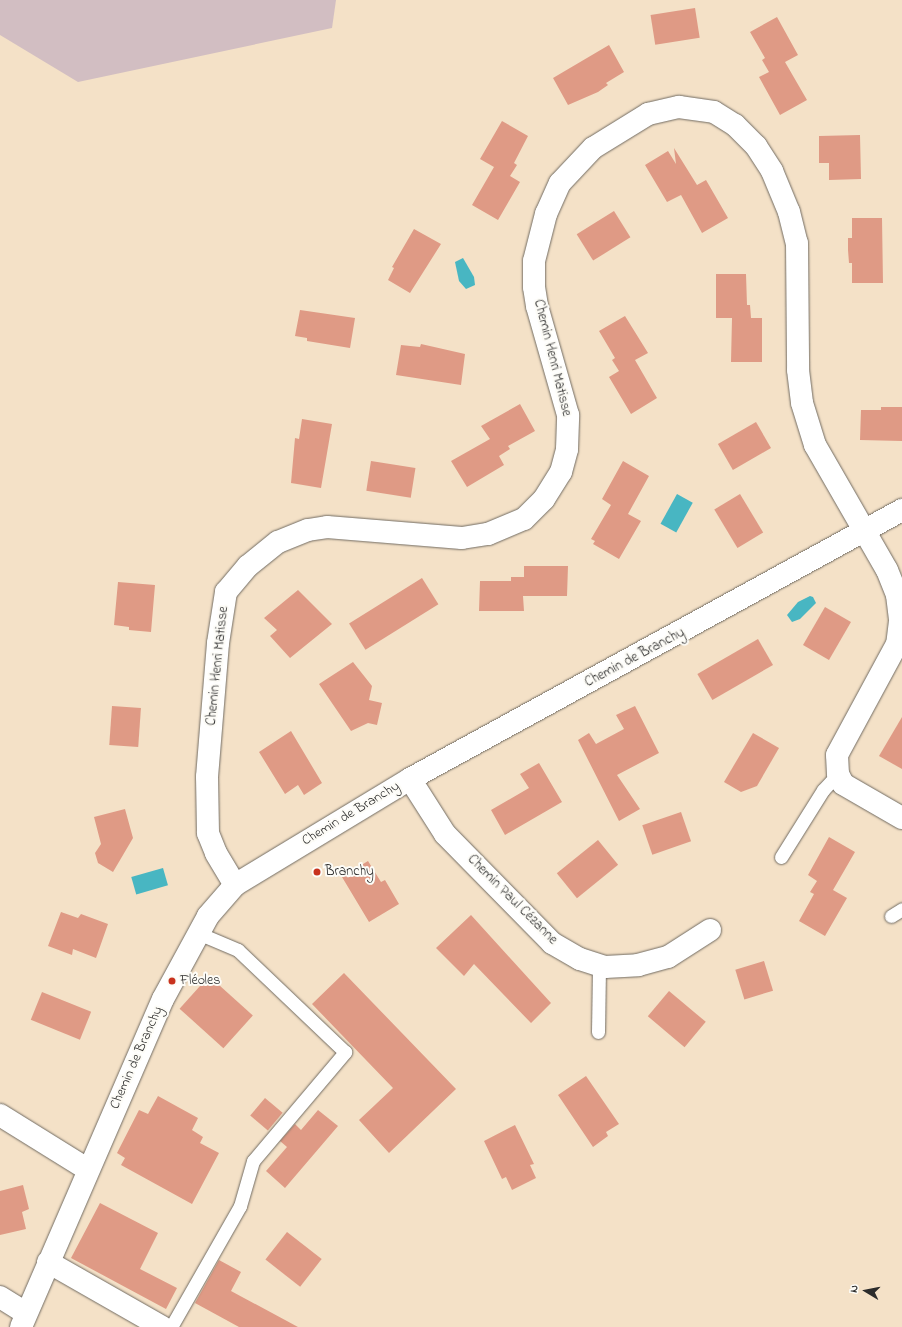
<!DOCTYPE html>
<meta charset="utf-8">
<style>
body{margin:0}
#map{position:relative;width:902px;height:1327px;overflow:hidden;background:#f4e1c7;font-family:"Indie Flower",sans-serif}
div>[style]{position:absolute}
.industrial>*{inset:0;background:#d2bec2}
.water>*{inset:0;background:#48b6c2;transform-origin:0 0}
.building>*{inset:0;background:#df9a85;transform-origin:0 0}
.roads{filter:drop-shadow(0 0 1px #716b62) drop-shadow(0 0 1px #716b62)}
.lane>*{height:13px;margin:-6.5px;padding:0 6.5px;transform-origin:6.5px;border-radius:6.5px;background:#fff}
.street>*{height:22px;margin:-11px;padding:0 11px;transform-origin:11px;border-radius:11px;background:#fff}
.dots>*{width:11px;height:11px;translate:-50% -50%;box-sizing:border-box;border:2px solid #fdfcf7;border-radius:50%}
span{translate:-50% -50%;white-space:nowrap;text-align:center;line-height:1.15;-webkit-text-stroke:4px #fdfcf7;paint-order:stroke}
.street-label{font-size:14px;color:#2b2b2b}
.poi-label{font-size:14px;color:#2b2b2b}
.left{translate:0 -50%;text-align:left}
.north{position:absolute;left:846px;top:1271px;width:40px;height:40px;-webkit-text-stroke:3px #fdfcf7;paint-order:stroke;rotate:280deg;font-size:11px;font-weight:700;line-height:16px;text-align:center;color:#2b2b2b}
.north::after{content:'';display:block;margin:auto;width:14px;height:18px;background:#2b2b2b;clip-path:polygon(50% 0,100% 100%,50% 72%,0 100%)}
</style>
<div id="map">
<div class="industrial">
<i style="clip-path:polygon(0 0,336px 0,332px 28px,78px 82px,0 35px)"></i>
</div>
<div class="water">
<i style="clip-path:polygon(463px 258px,474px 277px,475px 285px,466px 289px,459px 281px,455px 262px)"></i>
<i style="left:677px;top:494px;width:18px;height:34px;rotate:29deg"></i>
<i style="clip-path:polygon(810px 596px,813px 597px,816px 603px,800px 619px,792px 622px,787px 615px,798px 602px)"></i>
<i style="left:163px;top:868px;width:18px;height:33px;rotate:74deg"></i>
</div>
<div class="building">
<i style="left:695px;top:8px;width:30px;height:45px;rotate:81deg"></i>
<i style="clip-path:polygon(777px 17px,798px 55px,785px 62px,807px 100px,780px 115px,759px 77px,769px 72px,762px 60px,765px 58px,750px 32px)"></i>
<i style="clip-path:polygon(609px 45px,624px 72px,606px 83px,608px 85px,598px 92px,568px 105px,553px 78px)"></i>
<i style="clip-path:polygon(502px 121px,528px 136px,514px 163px,517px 165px,510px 176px,520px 182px,498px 220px,472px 205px,494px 167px,480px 159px)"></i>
<i style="clip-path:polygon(860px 135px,861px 179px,829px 180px,829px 163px,819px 163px,819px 136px)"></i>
<i style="clip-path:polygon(674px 148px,697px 185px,706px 180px,728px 218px,702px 233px,681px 195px,667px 202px,645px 165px,668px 151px,676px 164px)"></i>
<i style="left:614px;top:211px;width:31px;height:44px;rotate:58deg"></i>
<i style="clip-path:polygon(852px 218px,882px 218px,883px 283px,852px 283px,852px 263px,849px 263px,848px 250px,848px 238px,852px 238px)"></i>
<i style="clip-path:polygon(414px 229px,441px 244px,410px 293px,388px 280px,394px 268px,392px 267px)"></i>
<i style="clip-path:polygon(716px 274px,746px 274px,747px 305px,750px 305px,751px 318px,762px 318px,762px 362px,731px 362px,732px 318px,716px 318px)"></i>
<i style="clip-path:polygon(300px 310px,355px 318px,350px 348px,307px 341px,307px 338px,295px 336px)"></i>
<i style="clip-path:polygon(625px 316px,648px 353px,635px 360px,657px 398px,631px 414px,609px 377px,619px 371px,612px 360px,615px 358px,599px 331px)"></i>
<i style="clip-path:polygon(421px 344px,465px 354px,461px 385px,396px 375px,401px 345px,420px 347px)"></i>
<i style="clip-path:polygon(520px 404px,535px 431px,508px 446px,510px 449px,499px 456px,504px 465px,467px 487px,451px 461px,490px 439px,481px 426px)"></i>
<i style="clip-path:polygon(881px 407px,902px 407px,902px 441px,860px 440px,861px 410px,881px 410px)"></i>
<i style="clip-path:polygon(302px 419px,332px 424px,321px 488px,291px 483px,295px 438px,299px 439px)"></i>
<i style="left:756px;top:422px;width:30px;height:44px;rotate:60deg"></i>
<i style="left:371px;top:461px;width:45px;height:30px;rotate:9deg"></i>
<i style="clip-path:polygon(623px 461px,649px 476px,628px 514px,641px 521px,619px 559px,593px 544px,595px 541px,591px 539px,611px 505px,602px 499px)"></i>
<i style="left:740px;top:494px;width:45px;height:30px;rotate:59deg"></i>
<i style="clip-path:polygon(524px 566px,568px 566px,567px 596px,523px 596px,524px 611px,479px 611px,480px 581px,511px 581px,511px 577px,524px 577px)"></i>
<i style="left:422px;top:578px;width:31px;height:86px;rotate:58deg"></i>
<i style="clip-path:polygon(118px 582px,155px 585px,151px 632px,129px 630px,129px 627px,114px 625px)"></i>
<i style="clip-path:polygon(298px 590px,332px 624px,290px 658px,270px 636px,277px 630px,264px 618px)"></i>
<i style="left:825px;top:607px;width:30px;height:44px;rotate:30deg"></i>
<i style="left:758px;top:639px;width:30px;height:70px;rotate:60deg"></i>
<i style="clip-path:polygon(353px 662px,372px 686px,369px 700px,382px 703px,377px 725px,368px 723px,351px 731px,319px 684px)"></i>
<i style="left:112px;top:706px;width:29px;height:39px;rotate:4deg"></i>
<i style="clip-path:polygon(635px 706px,659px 753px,617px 775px,640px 809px,619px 821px,578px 740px,589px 733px,596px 744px,624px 729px,616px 715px)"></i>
<i style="clip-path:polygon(902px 717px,902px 769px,879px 756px)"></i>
<i style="clip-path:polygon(291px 731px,322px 783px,304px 795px,298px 785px,285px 794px,259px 752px)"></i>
<i style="clip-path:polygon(753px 733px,779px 748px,757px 786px,741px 792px,724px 782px)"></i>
<i style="clip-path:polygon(539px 763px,562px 802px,505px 835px,491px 810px,529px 788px,520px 774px)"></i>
<i style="clip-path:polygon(125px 809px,133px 838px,113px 872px,98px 863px,95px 853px,101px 844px,94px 817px)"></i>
<i style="left:681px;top:812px;width:31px;height:41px;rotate:71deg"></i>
<i style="clip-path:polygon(829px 837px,855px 852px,833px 890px,847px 898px,825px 936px,799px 921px,814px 894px,810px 892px,817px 881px,808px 875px)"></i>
<i style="left:598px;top:840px;width:32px;height:53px;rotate:51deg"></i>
<i style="clip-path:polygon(368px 861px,381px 882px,385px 880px,399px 904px,369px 922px,342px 877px)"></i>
<i style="clip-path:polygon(61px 912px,78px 918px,81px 914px,108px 924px,96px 958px,73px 949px,72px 955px,48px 946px)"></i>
<i style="clip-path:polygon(471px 915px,551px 1003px,531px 1023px,474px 964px,464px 976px,436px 948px)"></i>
<i style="left:764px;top:961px;width:31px;height:30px;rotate:73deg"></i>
<i style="clip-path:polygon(344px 973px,456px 1089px,389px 1153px,359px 1120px,393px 1088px,312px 1004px)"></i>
<i style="left:209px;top:976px;width:59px;height:44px;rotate:42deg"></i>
<i style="left:669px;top:991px;width:48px;height:33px;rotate:40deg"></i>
<i style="left:42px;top:992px;width:53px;height:30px;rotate:22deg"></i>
<i style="clip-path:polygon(586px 1076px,619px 1124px,606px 1132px,608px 1136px,593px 1147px,558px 1095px)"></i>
<i style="clip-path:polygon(158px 1096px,198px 1118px,192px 1130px,203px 1137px,200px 1143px,219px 1153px,192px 1204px,121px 1165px,125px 1158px,117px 1153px,139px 1110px,148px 1114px)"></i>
<i style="left:265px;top:1098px;width:23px;height:23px;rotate:40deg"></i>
<i style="clip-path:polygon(318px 1110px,338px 1126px,285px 1188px,266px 1171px,287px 1147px,280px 1141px,295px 1124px,301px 1130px)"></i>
<i style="clip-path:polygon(515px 1125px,534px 1164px,530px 1165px,536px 1178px,512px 1190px,506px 1177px,502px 1179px,484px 1141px)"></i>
<i style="clip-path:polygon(23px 1185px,29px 1209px,22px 1212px,26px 1229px,0 1235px,0 1191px)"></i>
<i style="clip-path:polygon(100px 1203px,158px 1233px,140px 1269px,177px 1288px,166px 1309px,71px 1258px)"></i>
<i style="left:287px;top:1232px;width:44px;height:35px;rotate:38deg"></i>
<i style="clip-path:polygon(219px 1260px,241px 1272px,231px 1291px,298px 1327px,239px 1327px,195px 1303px)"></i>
</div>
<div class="roads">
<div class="lane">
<i style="left:781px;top:857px;width:79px;rotate:-57.9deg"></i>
<i style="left:823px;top:790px;width:22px;rotate:-47deg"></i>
<i style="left:891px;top:916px;width:13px;rotate:-32deg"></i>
<i style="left:598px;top:1032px;width:67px;rotate:-89.1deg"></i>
<i style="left:171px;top:1327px;width:139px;rotate:-60.3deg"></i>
<i style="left:240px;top:1206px;width:47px;rotate:-73.9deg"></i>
<i style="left:253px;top:1161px;width:143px;rotate:-49.8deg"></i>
<i style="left:345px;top:1052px;width:148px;rotate:-136.4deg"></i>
<i style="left:238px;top:950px;width:43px;rotate:-157deg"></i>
</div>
<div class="street">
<i style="left:410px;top:779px;width:65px;rotate:57.5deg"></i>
<i style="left:445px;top:834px;width:153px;rotate:45.5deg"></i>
<i style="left:552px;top:943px;width:32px;rotate:30deg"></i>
<i style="left:580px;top:959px;width:26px;rotate:18deg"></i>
<i style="left:605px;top:967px;width:33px;rotate:-3deg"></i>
<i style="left:638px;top:965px;width:31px;rotate:-15deg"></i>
<i style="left:668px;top:957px;width:50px;rotate:-32.7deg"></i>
<i style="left:235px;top:885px;width:37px;rotate:-121deg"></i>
<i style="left:216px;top:853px;width:22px;rotate:-112deg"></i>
<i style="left:208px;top:833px;width:56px;rotate:-91deg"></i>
<i style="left:207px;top:777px;width:134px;rotate:-85.3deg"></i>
<i style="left:218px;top:643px;width:52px;rotate:-81.1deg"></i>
<i style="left:226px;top:592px;width:34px;rotate:-50deg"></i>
<i style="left:248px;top:566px;width:38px;rotate:-39deg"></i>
<i style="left:278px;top:542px;width:32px;rotate:-22deg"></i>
<i style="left:308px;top:530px;width:19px;rotate:-9deg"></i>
<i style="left:327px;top:527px;width:135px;rotate:4.7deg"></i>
<i style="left:462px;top:538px;width:26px;rotate:-9deg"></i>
<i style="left:488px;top:534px;width:39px;rotate:-23deg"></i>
<i style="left:524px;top:519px;width:28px;rotate:-45deg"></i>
<i style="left:544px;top:499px;width:32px;rotate:-58deg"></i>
<i style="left:561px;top:472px;width:24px;rotate:-75deg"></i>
<i style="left:567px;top:449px;width:34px;rotate:-88deg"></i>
<i style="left:568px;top:415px;width:113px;rotate:-105.9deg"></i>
<i style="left:537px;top:306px;width:19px;rotate:-99deg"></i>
<i style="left:534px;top:287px;width:26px;rotate:-90deg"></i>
<i style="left:534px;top:261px;width:49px;rotate:-75.7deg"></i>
<i style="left:546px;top:214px;width:34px;rotate:-66deg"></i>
<i style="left:560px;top:183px;width:48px;rotate:-46.7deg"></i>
<i style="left:593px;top:148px;width:65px;rotate:-31.7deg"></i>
<i style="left:648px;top:114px;width:32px;rotate:-13deg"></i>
<i style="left:679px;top:107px;width:35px;rotate:8deg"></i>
<i style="left:714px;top:112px;width:25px;rotate:32deg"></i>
<i style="left:735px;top:125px;width:30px;rotate:45deg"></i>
<i style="left:756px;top:146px;width:30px;rotate:57deg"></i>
<i style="left:772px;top:171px;width:44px;rotate:67.5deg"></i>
<i style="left:789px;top:212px;width:32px;rotate:76deg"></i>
<i style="left:797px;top:243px;width:127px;rotate:89.5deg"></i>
<i style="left:798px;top:370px;width:33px;rotate:83deg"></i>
<i style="left:802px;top:403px;width:44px;rotate:72.8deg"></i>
<i style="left:815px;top:445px;width:144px;rotate:60.1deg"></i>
<i style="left:887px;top:570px;width:27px;rotate:68deg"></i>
<i style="left:897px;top:595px;width:26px;rotate:83deg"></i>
<i style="left:900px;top:621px;width:23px;rotate:97deg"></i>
<i style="left:897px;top:644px;width:126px;rotate:118.4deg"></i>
<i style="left:837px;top:755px;width:19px;rotate:87deg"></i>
<i style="left:838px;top:774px;width:11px;rotate:63deg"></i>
<i style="left:843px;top:784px;width:68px;rotate:30deg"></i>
<i style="left:0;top:1115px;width:102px;rotate:31.8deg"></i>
<i style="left:48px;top:1262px;width:131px;rotate:29.7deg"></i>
<i style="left:0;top:1297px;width:31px;rotate:32deg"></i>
<i style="left:21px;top:1327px;width:357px;rotate:-66.6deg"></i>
<i style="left:163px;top:999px;width:94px;rotate:-61.5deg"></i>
<i style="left:208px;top:916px;width:41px;rotate:-48.9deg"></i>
<i style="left:235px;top:885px;width:205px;rotate:-31.2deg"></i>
<i style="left:410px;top:779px;width:561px;rotate:-28.67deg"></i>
</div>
</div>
<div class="dots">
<i style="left:317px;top:872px;background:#c8321e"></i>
<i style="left:172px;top:981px;background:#c8321e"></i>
</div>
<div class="street-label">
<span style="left:552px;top:358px;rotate:76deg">Chemin Henri Matisse</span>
<span style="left:635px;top:658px;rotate:-28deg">Chemin de Branchy</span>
<span style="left:218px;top:666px;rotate:-84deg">Chemin Henri Matisse</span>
<span style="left:351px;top:814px;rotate:-31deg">Chemin de Branchy</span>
<span style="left:512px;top:900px;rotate:45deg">Chemin Paul Cézanne</span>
<span style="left:137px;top:1058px;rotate:-66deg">Chemin de Branchy</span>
</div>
<div class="poi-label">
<span class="left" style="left:325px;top:872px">Branchy</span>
<span class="left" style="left:180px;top:981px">Fléoles</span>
</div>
<div class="north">N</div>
</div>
